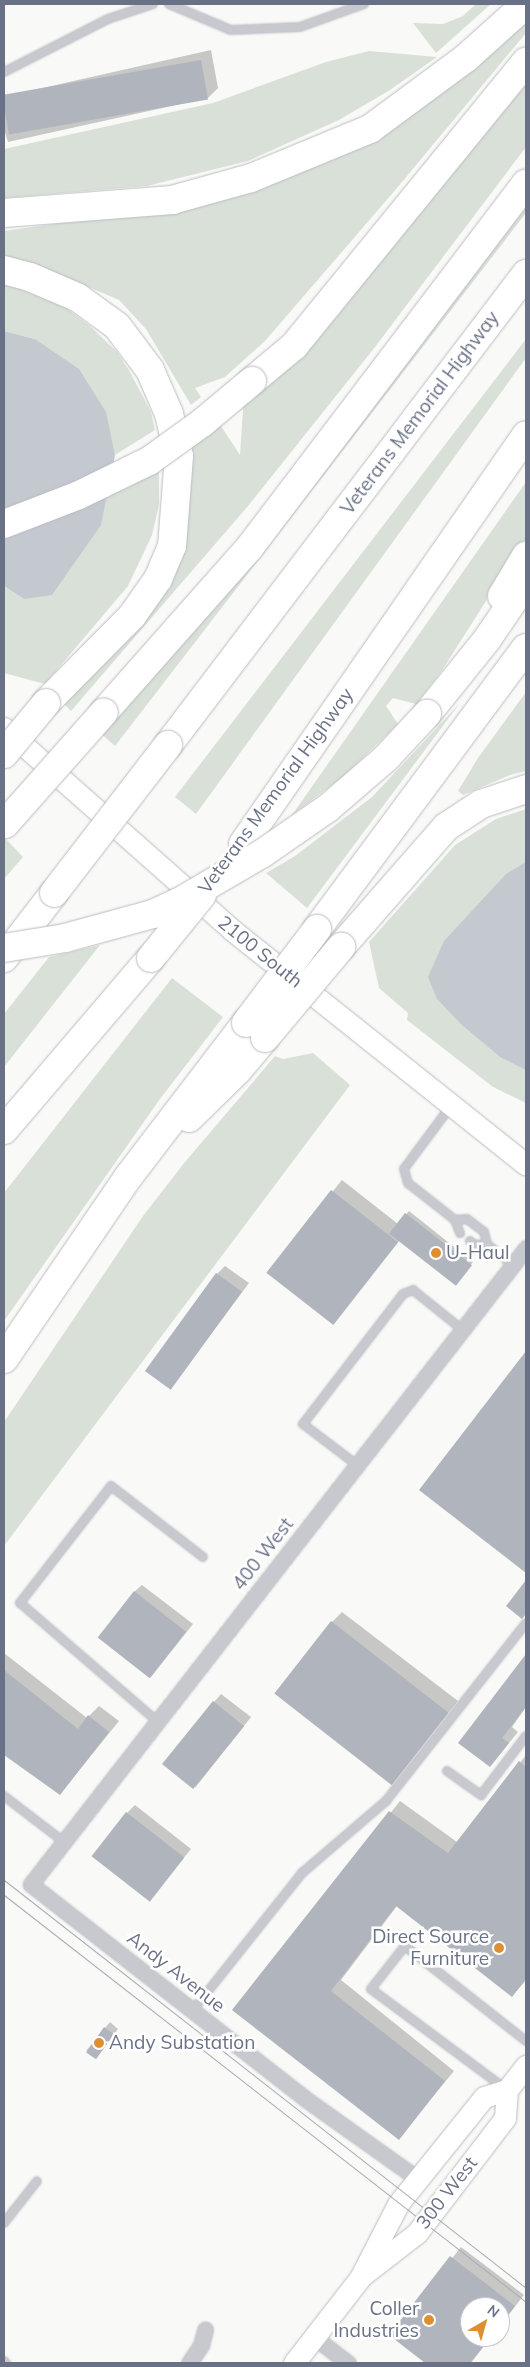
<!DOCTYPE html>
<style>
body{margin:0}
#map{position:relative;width:530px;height:2367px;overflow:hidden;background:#f9f9f7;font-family:Mulish,sans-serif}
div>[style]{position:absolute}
.green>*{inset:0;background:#d9e0d8}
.water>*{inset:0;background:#c4c9d0}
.shadow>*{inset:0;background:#0003}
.building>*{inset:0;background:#b0b4bd;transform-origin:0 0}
.roads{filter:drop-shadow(0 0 1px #babcc2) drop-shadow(0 0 1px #babcc2)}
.lane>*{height:8px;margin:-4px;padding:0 4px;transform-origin:4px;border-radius:4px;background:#c7c9ce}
.street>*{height:15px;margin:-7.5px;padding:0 7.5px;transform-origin:7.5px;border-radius:7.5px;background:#c7c9ce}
.secondary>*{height:21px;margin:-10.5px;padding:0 10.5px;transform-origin:10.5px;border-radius:10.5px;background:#fff}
.highway>*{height:28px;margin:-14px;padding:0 14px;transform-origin:14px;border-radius:14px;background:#fff}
.tram>*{height:1px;margin:-0.5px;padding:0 0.5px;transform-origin:0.5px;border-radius:0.5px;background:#aaacb4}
.bridges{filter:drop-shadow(0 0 1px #babbc0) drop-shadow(0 0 1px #babbc0)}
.highway-bridge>*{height:28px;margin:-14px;padding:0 14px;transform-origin:14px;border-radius:14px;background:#fff}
.dots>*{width:14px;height:14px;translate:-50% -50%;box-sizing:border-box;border:2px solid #fff;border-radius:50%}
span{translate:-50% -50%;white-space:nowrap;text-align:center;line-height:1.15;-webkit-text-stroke:5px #fff;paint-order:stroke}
.street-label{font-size:19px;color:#697187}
.poi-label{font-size:19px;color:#697187}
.left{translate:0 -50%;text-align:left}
.right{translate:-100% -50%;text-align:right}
.frame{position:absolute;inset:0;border:5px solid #697187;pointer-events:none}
.north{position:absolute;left:460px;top:2297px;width:50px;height:50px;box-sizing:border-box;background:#fff;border:1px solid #c3c6cf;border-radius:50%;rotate:38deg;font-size:14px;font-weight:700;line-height:20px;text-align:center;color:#697187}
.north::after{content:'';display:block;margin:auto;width:18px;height:22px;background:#de8f33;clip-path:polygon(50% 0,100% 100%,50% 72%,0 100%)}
</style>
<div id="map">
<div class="green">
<i style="clip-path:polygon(476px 4px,491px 4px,436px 53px,413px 23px,443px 24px,463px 16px)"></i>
<i style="clip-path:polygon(526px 7px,526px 33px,397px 188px,265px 341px,225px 377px,195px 388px,201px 397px,191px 405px,146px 329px,119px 300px,51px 271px,4px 256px,4px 231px,117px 215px,278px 179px)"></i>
<i style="clip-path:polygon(369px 51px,437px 57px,390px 90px,339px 120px,248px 161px,147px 186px,4px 198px,4px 149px,213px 103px,326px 62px)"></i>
<i style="clip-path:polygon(526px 67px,526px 147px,375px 347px,248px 506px,71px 711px,63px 703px,121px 635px,186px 485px,195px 433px,215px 417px,240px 455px,244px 393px)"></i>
<i style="clip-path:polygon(526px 203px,526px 213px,115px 746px,98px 731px)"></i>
<i style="clip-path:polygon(4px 283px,65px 307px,90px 326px,117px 352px,130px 372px,151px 412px,155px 430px,115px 455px,105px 412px,35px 339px,4px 331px)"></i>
<i style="clip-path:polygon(526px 339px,526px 358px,196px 814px,175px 797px)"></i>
<i style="clip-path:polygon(159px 458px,159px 505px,152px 535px,128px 586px,45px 684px,4px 673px,4px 586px,24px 599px,109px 487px)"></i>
<i style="clip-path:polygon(526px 482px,526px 538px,441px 672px,416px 704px,393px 698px,386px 706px,398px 724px,345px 775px,292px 815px)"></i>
<i style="clip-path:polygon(526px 692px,526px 771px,510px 775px,463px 795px,458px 791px,478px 758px)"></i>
<i style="clip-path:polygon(460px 703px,307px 908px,266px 873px,295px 856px,372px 797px)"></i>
<i style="clip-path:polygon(526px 809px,526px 1103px,493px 1087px,407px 1020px,408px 1013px,379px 988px,369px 942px,455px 845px,496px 819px)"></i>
<i style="clip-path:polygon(4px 837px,23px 857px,4px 879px)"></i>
<i style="clip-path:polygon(100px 945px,4px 1067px,4px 1014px,49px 957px)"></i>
<i style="clip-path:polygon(172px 978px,223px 1017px,160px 1099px,4px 1321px,4px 1193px)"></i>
<i style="clip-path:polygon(313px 1053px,350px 1085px,4px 1546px,4px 1422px,143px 1216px,185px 1162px,275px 1056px,283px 1059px)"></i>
</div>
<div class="water">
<i style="clip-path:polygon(4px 331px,35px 339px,79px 369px,106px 412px,115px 455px,101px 525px,52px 595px,24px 599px,4px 586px)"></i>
<i style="clip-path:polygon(526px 862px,526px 1070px,500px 1057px,462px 1025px,437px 999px,428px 977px,444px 941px,506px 874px)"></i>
</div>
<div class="shadow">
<i style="clip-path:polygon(211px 50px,218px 88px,208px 98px,8px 142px,4px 129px,4px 100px,7px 96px)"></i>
<i style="clip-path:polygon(342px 1180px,398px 1224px,409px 1211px,473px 1262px,458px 1281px,400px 1240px,333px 1322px,268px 1271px)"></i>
<i style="clip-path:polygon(225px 1266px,249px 1283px,171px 1388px,217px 1274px)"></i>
<i style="clip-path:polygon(526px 1353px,526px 1572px,420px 1490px)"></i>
<i style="clip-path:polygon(142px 1585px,193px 1624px,151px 1677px,134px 1592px)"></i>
<i style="clip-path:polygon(342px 1612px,458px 1701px,392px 1783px,332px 1622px)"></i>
<i style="clip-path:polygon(4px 1653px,87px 1718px,99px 1706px,119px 1721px,60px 1794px,4px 1754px)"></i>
<i style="clip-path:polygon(526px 1656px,526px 1707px,512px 1727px,518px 1732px,490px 1766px,460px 1743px)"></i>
<i style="clip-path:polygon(221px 1694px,251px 1717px,195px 1788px,214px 1702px)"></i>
<i style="clip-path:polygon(526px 1755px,526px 1980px,522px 1985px,512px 1995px,397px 1906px,341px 1980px,454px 2071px,399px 2138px,233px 2010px,400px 1801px,457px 1842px)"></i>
<i style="clip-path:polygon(135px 1805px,191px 1849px,150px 1899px,127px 1813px)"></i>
<i style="clip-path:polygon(110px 2022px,118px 2029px,100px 2053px,86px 2051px)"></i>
<i style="clip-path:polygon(461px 2247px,524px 2295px,500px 2326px,500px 2307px,470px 2307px,470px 2337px,491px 2337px,471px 2363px,428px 2363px,391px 2335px)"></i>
</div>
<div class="building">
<i style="left:201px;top:60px;width:40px;height:202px;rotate:80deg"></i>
<i style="left:331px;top:1190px;width:85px;height:105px;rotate:38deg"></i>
<i style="left:405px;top:1213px;width:85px;height:26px;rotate:38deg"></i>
<i style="left:216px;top:1273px;width:32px;height:121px;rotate:36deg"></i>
<i style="clip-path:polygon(526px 1351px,526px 1573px,419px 1490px)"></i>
<i style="clip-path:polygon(526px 1580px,526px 1614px,522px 1619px,506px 1606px)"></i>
<i style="left:134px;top:1591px;width:66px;height:59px;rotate:38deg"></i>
<i style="left:331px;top:1621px;width:149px;height:92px;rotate:38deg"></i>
<i style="clip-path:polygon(526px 1654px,526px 1707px,502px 1738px,509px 1743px,490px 1767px,458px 1743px)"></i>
<i style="clip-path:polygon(4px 1670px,78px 1729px,88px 1715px,109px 1732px,60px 1795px,4px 1755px)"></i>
<i style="left:213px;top:1701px;width:40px;height:81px;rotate:39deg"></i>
<i style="clip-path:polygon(519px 1761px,526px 1767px,526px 1979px,512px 1997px,396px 1906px,331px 1991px,445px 2081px,399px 2140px,232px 2010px,389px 1811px,448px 1853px)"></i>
<i style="left:126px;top:1812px;width:74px;height:56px;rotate:38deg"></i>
<i style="left:104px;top:2027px;width:12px;height:31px;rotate:35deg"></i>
<i style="clip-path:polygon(450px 2256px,515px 2306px,500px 2325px,500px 2307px,470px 2307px,470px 2337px,491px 2337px,470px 2363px,425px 2363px,389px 2335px)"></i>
</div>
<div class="roads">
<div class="lane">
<i style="left:169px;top:4px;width:67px;rotate:22.8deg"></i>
<i style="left:231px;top:30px;width:69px;rotate:-2.5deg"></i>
<i style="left:300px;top:27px;width:68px;rotate:-19.8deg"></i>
<i style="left:4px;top:72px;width:117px;rotate:-27deg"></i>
<i style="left:108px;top:19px;width:47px;rotate:-18.4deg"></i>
<i style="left:450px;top:1107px;width:77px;rotate:126.6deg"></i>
<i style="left:404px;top:1169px;width:15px;rotate:74deg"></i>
<i style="left:408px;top:1183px;width:60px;rotate:38.2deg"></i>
<i style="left:455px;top:1220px;width:14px;rotate:69deg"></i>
<i style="left:455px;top:1220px;width:12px;rotate:-5deg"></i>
<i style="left:467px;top:1219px;width:21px;rotate:37deg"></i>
<i style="left:484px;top:1232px;width:12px;rotate:76deg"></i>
<i style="left:487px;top:1244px;width:33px;rotate:39deg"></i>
<i style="left:470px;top:1241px;width:6px;rotate:39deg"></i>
<i style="left:475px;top:1245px;width:12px;rotate:-5deg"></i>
<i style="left:357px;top:1465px;width:68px;rotate:-142.8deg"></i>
<i style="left:303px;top:1424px;width:164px;rotate:-52.4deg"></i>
<i style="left:403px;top:1294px;width:11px;rotate:-22deg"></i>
<i style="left:413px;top:1290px;width:64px;rotate:38.7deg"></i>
<i style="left:158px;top:1722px;width:182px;rotate:-139.2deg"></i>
<i style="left:20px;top:1603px;width:148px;rotate:-52.1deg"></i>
<i style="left:111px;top:1486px;width:116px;rotate:37.7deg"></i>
<i style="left:447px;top:1771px;width:42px;rotate:35.2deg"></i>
<i style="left:481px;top:1795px;width:74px;rotate:-52.7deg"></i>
<i style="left:4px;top:1796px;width:76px;rotate:37.5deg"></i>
<i style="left:193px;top:2010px;width:175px;rotate:-51.5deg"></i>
<i style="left:302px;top:1873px;width:111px;rotate:-40.6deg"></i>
<i style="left:386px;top:1801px;width:226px;rotate:-51.8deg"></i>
<i style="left:503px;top:2087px;width:164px;rotate:-143.4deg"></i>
<i style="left:371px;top:1989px;width:55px;rotate:-51.7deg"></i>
<i style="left:405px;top:1946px;width:154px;rotate:38.1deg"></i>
<i style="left:4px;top:2223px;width:53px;rotate:-51.8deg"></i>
<i style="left:4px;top:2361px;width:3px;rotate:45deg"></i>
</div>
<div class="street">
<i style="left:418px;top:2179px;width:136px;rotate:-144.6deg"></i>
<i style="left:307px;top:2100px;width:350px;rotate:-142deg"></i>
<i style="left:31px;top:1884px;width:806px;rotate:-52.11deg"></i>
<i style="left:314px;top:2337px;width:43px;rotate:37.4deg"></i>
<i style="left:189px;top:2363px;width:22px;rotate:-56deg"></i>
<i style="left:201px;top:2345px;width:16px;rotate:-75deg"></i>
</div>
<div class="secondary">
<i style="left:4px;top:728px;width:305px;rotate:41.5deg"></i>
<i style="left:232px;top:930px;width:376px;rotate:38.6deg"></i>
<i style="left:364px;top:2274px;width:67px;rotate:-37.7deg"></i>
<i style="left:417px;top:2233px;width:145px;rotate:-52.6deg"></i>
<i style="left:505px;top:2118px;width:28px;rotate:-86deg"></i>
<i style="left:507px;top:2090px;width:31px;rotate:-52deg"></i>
<i style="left:294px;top:2363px;width:108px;rotate:-52.2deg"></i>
<i style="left:360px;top:2278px;width:83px;rotate:-62.8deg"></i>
<i style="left:398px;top:2204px;width:137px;rotate:-51.2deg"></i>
<i style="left:484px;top:2097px;width:24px;rotate:-17deg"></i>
</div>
<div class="highway">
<i style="left:4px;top:213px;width:169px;rotate:-4.4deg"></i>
<i style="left:172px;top:200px;width:82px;rotate:-15.6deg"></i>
<i style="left:251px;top:178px;width:129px;rotate:-22.4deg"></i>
<i style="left:370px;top:129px;width:119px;rotate:-36.5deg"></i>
<i style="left:466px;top:58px;width:81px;rotate:-42deg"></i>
<i style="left:4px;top:270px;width:27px;rotate:15deg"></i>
<i style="left:30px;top:277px;width:51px;rotate:23.1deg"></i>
<i style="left:77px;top:297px;width:49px;rotate:35.9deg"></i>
<i style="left:117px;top:326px;width:55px;rotate:53.1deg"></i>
<i style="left:150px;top:370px;width:48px;rotate:66.6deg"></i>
<i style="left:169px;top:414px;width:43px;rotate:76.6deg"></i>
<i style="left:179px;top:456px;width:90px;rotate:94.4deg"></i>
<i style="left:172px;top:546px;width:36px;rotate:113deg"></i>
<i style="left:158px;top:579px;width:45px;rotate:125.1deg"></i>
<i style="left:132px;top:616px;width:122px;rotate:134.7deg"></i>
<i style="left:252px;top:381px;width:55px;rotate:-39.8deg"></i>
<i style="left:294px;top:346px;width:367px;rotate:-50.8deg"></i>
<i style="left:502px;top:596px;width:47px;rotate:-59deg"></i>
<i style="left:104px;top:712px;width:220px;rotate:-48.5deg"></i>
<i style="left:250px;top:547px;width:456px;rotate:-52.8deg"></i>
<i style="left:427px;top:714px;width:97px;rotate:-51.2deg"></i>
<i style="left:488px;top:638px;width:68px;rotate:-55.8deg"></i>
<i style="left:168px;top:745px;width:592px;rotate:-52.76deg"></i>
<i style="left:243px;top:844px;width:497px;rotate:-55.3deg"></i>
<i style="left:317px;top:929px;width:350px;rotate:-53.4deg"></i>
<i style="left:341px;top:947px;width:159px;rotate:-48.8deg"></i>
<i style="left:446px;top:827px;width:42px;rotate:-33.3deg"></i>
<i style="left:481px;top:804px;width:47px;rotate:-18.4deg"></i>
<i style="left:4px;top:958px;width:82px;rotate:-52.4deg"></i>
<i style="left:189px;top:1118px;width:69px;rotate:-44.4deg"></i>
<i style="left:238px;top:1070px;width:42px;rotate:-49.8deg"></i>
<i style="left:4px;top:1130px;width:226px;rotate:-49.5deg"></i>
<i style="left:4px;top:1359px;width:222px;rotate:-55.7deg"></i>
<i style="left:129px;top:1176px;width:193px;rotate:-52.6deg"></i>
</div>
</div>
<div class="tram">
<i style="left:4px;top:1880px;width:663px;rotate:38.01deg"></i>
<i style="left:4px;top:1895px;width:662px;rotate:37.94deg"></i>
</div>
<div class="bridges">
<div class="highway-bridge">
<i style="left:4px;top:524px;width:80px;rotate:-21.1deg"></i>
<i style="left:79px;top:495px;width:78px;rotate:-25.9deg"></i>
<i style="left:149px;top:461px;width:67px;rotate:-35.8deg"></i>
<i style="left:203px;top:422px;width:64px;rotate:-39.9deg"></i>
<i style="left:4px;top:754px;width:66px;rotate:-50.5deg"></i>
<i style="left:5px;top:824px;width:149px;rotate:-48.5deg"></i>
<i style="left:54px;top:893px;width:187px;rotate:-52.4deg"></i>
<i style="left:4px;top:948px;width:62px;rotate:-9.3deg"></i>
<i style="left:65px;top:938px;width:91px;rotate:-15.3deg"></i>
<i style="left:153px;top:914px;width:29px;rotate:-25deg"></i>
<i style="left:179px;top:902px;width:97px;rotate:-30.3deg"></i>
<i style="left:263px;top:853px;width:79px;rotate:-34.7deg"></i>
<i style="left:328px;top:808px;width:78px;rotate:-40.8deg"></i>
<i style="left:387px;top:757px;width:59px;rotate:-47.1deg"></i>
<i style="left:151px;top:958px;width:81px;rotate:-51deg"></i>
<i style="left:246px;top:1023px;width:118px;rotate:-52.9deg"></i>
<i style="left:265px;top:1038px;width:119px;rotate:-50.1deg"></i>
</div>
</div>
<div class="dots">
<i style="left:436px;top:1253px;background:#de8f33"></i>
<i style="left:499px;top:1948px;background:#de8f33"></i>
<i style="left:99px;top:2043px;background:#de8f33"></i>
<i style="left:429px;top:2320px;background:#de8f33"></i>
</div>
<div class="street-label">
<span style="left:420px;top:413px;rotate:-53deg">Veterans Memorial Highway</span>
<span style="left:276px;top:791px;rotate:-54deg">Veterans Memorial Highway</span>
<span style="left:260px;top:952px;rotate:39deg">2100 South</span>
<span style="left:263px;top:1554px;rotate:-52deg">400 West</span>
<span style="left:176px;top:1972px;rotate:38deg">Andy Avenue</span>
<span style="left:447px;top:2193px;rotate:-52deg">300 West</span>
</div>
<div class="poi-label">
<span class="left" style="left:446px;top:1253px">U-Haul</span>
<span class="right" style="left:489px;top:1948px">Direct Source<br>Furniture</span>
<span class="left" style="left:109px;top:2043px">Andy Substation</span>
<span class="right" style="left:419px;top:2320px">Coller<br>Industries</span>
</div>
<div class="frame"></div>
<div class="north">N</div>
</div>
